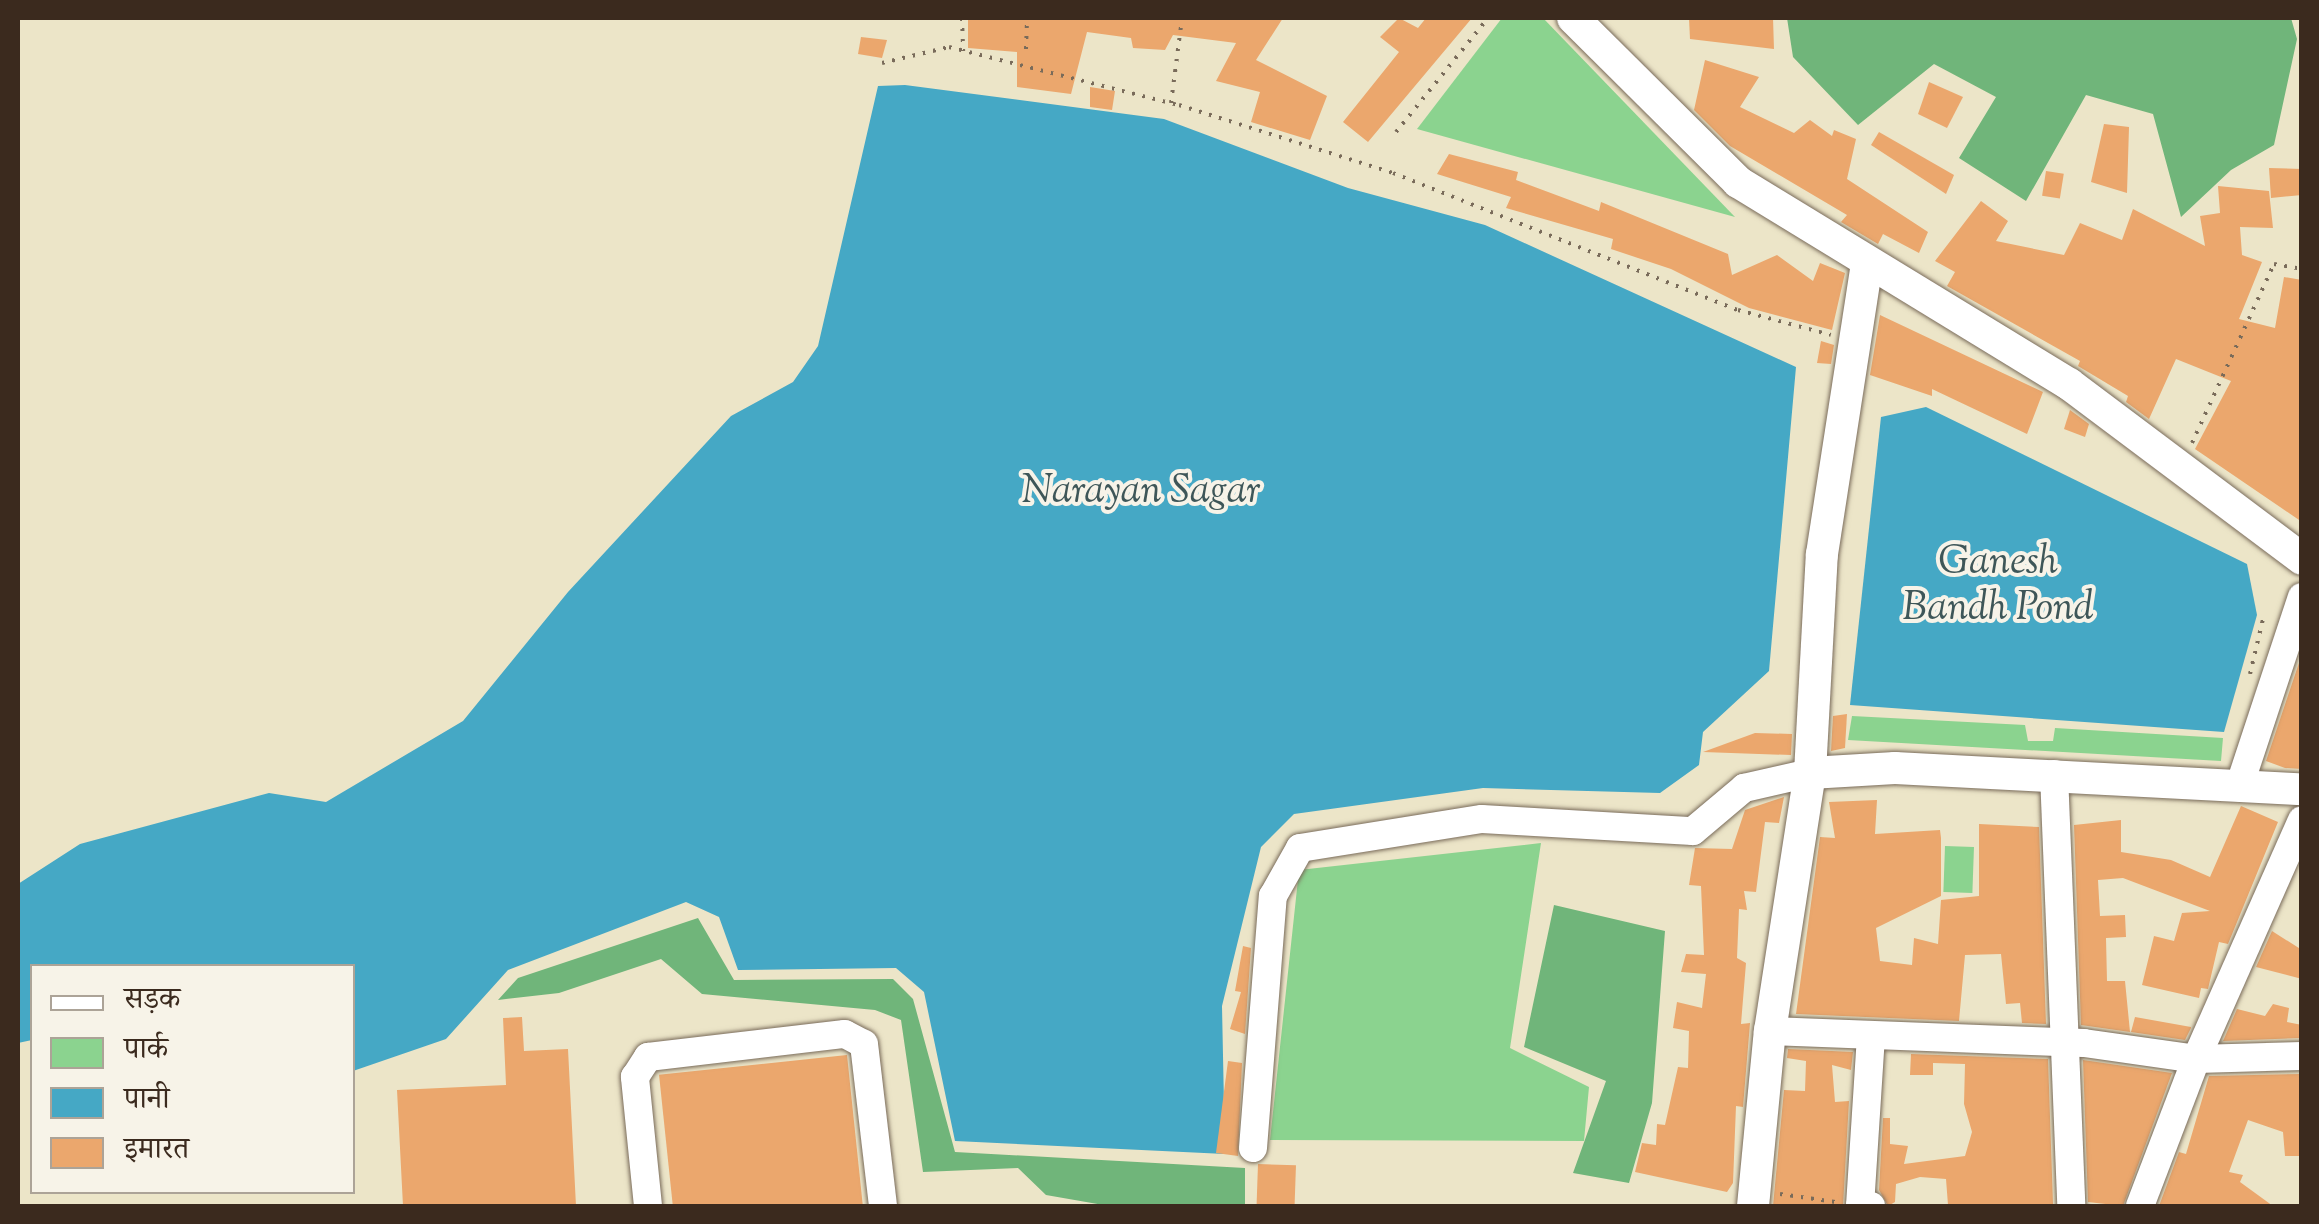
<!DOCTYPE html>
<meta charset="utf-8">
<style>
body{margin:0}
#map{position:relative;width:2319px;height:1224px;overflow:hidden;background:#ece5c8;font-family:"Sorts Mill Goudy","Noto Serif Devanagari",serif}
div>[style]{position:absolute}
.green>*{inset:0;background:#8bd38f;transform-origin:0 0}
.forest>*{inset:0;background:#70b57a}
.water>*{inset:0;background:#45a8c5}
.building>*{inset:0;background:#eba76d;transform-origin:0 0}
.path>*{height:4px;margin-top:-2px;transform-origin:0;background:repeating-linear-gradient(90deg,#796b5a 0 2.5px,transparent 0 10.5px)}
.roads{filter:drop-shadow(0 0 2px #796b5a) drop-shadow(0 0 2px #796b5a)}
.minor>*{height:28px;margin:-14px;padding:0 14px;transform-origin:14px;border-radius:14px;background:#fff}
.major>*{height:32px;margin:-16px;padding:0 16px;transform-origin:16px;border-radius:16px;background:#fff}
span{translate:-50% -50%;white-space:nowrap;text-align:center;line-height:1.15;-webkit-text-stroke:8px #f7f3e8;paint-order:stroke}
.water-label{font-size:40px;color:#3e5658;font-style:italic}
.frame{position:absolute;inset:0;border:20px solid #3b2a1e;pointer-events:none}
.legend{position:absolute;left:30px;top:964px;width:325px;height:230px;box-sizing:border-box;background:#f7f3e8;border:2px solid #aca397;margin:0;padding:12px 18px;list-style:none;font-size:30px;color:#3b2a1e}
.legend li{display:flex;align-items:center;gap:20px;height:50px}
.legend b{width:50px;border:2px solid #aca397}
</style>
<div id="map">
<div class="green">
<i style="clip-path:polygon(1502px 18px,1543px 18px,1735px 217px,1417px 129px)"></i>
<i style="clip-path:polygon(1852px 716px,2025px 725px,2028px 741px,2053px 741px,2055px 728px,2223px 738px,2221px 761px,1848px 740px)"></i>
<i style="clip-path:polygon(1541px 843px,1510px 1048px,1589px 1087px,1584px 1141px,1270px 1140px,1299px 870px)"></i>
<i style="left:1945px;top:846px;width:29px;height:46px;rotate:2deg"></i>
</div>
<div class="forest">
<i style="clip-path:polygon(1787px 18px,2291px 18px,2297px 39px,2274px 145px,2231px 170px,2181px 217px,2153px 114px,2086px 95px,2026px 201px,1959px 158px,1996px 97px,1934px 64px,1858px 125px,1793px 57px)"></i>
<i style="clip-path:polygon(1554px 905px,1665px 931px,1652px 1103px,1629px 1183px,1573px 1173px,1606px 1081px,1524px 1047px)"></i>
<i style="clip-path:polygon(698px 918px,734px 980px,893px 979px,913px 999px,955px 1152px,1245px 1168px,1245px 1206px,1109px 1206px,1046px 1195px,1018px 1168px,923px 1172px,901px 1020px,875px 1010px,702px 994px,661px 959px,559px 993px,498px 1000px,518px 978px)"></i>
</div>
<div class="water">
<i style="clip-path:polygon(905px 85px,1164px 119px,1348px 188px,1485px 225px,1796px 367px,1769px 671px,1703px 732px,1699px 765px,1660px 793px,1483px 788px,1294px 814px,1261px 847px,1222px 1006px,1225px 1154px,955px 1141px,924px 992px,896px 968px,738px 970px,719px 917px,686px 902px,508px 970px,446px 1039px,353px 1071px,352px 966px,32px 966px,32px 1040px,18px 1043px,18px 884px,80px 844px,269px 793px,326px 802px,463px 721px,568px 592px,731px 416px,793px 382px,818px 346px,878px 86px)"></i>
<i style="clip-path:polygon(1926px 407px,2247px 564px,2257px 615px,2224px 732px,1850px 705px,1881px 417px)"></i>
</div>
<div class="building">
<i style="clip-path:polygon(968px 18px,1283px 18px,1256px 60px,1327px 96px,1310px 140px,1251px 122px,1260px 92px,1216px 81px,1236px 43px,1173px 35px,1165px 50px,1133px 48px,1131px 38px,1087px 32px,1071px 94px,1017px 87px,1017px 52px,968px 48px)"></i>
<i style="clip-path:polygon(1399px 18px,1418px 28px,1426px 18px,1472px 18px,1368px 142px,1343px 122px,1399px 52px,1380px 37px)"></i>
<i style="clip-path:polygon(1689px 18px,1773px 18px,1774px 49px,1690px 39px)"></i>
<i style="clip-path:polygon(861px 37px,887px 40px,882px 58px,858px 54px)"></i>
<i style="clip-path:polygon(1705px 60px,1759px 77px,1740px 107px,1794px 133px,1810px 120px,1832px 136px,1834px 130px,1856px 139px,1847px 179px,1928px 232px,1919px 253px,1883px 234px,1878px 244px,1841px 222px,1847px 215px,1730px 146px,1694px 110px)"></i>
<i style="clip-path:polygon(1929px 82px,1963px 97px,1947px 128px,1918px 114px)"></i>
<i style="clip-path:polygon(1090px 87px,1115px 91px,1112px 110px,1090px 107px)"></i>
<i style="clip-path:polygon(2104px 124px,2129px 127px,2127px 193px,2091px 182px)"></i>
<i style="clip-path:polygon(1879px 132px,1954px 175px,1946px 194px,1871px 145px)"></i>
<i style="clip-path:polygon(1449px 154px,1518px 172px,1516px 180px,1599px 211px,1601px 202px,1728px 254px,1732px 275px,1777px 255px,1813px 281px,1820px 263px,1845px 273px,1832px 330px,1749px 308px,1671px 269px,1611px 249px,1613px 239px,1506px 208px,1511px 197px,1437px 174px)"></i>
<i style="clip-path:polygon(2269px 168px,2302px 169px,2302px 195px,2271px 198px)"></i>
<i style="left:2046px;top:171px;width:18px;height:25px;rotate:9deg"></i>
<i style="clip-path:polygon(2218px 186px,2269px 191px,2273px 228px,2240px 227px,2242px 255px,2262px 262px,2239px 319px,2275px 328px,2284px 277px,2302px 280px,2302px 522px,2195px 449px,2231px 381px,2176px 359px,2149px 419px,2126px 402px,2128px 396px,2078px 366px,2080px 361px,1947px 286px,1955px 272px,1935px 261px,1981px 201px,2008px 221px,1996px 241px,2064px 255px,2080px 223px,2122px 240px,2133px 209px,2205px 246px,2200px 216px,2220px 213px)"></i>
<i style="clip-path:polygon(1880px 315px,2043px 392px,2027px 434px,1932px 389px,1932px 396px,1870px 375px)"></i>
<i style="clip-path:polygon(1821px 341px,1834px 345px,1831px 364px,1817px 363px)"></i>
<i style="clip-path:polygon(2070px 410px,2089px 424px,2085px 437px,2064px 429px)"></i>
<i style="clip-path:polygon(2302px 654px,2302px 769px,2285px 768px,2266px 761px)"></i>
<i style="clip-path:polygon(1847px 714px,1845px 748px,1831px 751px,1833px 716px)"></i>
<i style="clip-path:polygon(1755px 733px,1792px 734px,1791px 755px,1703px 752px)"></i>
<i style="clip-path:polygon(1784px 797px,1779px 823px,1765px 822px,1756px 892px,1744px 891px,1747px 910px,1739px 909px,1737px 958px,1746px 963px,1741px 1024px,1750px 1023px,1743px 1107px,1736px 1106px,1733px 1183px,1727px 1192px,1635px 1172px,1642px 1143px,1656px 1145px,1657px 1124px,1665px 1125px,1678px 1067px,1688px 1068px,1689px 1031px,1673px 1028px,1677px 1002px,1702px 1008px,1706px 974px,1681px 972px,1686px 954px,1704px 955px,1701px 886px,1689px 885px,1695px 848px,1732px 849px,1745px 810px)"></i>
<i style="clip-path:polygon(1877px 800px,1875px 834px,1940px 830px,1941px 838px,1941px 896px,1876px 928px,1880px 961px,1912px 965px,1914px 938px,1938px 944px,1941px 900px,1979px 896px,1979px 824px,2039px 827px,2046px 1024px,2022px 1023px,2020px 1003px,2006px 1004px,2001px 954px,1965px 955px,1959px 1021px,1796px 1014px,1820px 837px,1835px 838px,1829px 802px)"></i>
<i style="clip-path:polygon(2241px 806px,2278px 822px,2228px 944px,2219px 942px,2208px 989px,2201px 988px,2199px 998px,2142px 985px,2154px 936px,2174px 941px,2182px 913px,2210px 911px,2123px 878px,2098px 880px,2100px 916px,2125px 915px,2126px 937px,2106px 938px,2107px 981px,2125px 981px,2130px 1032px,2081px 1025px,2074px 825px,2121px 820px,2121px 852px,2171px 860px,2210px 877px)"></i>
<i style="clip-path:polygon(2272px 931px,2302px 950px,2302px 979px,2256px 967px)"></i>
<i style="clip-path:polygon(1243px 946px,1251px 948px,1245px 1034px,1230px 1029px,1241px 992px,1235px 991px)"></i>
<i style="clip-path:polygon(2273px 1004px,2289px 1008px,2287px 1022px,2302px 1025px,2302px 1038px,2223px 1041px,2237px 1009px,2265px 1016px)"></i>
<i style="clip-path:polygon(522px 1017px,524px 1051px,568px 1049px,576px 1206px,403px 1206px,397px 1090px,506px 1085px,503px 1018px)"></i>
<i style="clip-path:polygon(2135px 1017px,2191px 1027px,2191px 1028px,2185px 1040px,2131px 1032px)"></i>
<i style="clip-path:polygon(1788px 1049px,1853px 1052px,1851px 1070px,1832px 1065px,1835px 1102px,1849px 1101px,1843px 1206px,1773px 1206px,1784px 1090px,1805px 1091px,1806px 1061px,1787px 1058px)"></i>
<i style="clip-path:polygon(1911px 1054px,2048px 1059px,2053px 1204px,1948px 1205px,1946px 1179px,1920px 1177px,1896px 1184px,1895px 1202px,1888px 1206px,1879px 1190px,1883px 1118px,1890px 1118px,1890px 1144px,1908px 1146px,1904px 1164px,1965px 1156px,1972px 1132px,1964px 1104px,1965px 1064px,1933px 1063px,1933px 1075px,1910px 1075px)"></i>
<i style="left:847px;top:1055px;width:152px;height:189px;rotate:84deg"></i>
<i style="clip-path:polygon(2083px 1060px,2172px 1073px,2123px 1206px,2088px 1202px)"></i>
<i style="clip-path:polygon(1228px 1061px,1242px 1063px,1238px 1156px,1216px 1153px)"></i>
<i style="clip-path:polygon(2302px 1074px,2302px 1156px,2285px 1156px,2283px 1132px,2248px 1120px,2229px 1172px,2243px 1175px,2240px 1182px,2273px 1206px,2159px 1206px,2179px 1152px,2186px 1154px,2209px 1076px)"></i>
<i style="left:1258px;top:1164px;width:38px;height:42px;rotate:2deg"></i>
</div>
<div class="path">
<i style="left:962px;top:18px;width:33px;rotate:88deg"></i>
<i style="left:1026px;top:49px;width:31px;rotate:-88deg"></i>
<i style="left:882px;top:63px;width:69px;rotate:-13.4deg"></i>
<i style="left:949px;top:47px;width:237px;rotate:14.2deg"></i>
<i style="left:1179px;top:105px;width:225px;rotate:17.6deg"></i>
<i style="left:1393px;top:173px;width:371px;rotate:21.7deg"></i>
<i style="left:1738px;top:310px;width:96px;rotate:15deg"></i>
<i style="left:1171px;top:103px;width:86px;rotate:-82.6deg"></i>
<i style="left:1396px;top:132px;width:146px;rotate:-51.1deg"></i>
<i style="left:2192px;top:443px;width:197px;rotate:-65.4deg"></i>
<i style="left:2274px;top:264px;width:28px;rotate:10deg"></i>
<i style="left:2250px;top:674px;width:61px;rotate:-76.7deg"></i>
<i style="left:1780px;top:1194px;width:56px;rotate:8.3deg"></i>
</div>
<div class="roads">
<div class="minor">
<i style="left:2054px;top:774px;width:432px;rotate:87.7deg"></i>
<i style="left:2239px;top:787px;width:200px;rotate:-71.7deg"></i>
<i style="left:1770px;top:1031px;width:314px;rotate:2.2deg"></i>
<i style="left:2084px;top:1043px;width:113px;rotate:8.1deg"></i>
<i style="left:2196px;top:1059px;width:106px;rotate:-1.6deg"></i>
<i style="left:1253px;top:1148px;width:253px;rotate:-85.5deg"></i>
<i style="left:1273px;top:896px;width:55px;rotate:-60.6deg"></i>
<i style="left:1300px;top:848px;width:184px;rotate:-9.1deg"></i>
<i style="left:1482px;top:819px;width:211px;rotate:3.3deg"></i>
<i style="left:1693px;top:831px;width:67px;rotate:-40.1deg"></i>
<i style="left:1744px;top:788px;width:68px;rotate:-12.8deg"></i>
<i style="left:648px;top:1206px;width:130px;rotate:-95.8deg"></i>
<i style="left:635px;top:1077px;width:24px;rotate:-57deg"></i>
<i style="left:648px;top:1057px;width:198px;rotate:-6.7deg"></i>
<i style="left:845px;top:1034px;width:21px;rotate:28deg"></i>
<i style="left:864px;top:1044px;width:163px;rotate:83.3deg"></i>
<i style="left:1871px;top:1206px;width:11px;rotate:180deg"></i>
<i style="left:1860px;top:1206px;width:168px;rotate:-86.3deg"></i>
<i style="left:2140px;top:1206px;width:157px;rotate:-69.1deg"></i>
<i style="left:2196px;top:1059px;width:261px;rotate:-66.1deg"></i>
</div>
<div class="major">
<i style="left:1573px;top:18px;width:233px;rotate:44.8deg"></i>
<i style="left:1738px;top:182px;width:388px;rotate:31.4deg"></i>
<i style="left:2069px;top:384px;width:291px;rotate:36.9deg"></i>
<i style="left:1810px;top:773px;width:219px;rotate:-86.9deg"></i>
<i style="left:1822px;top:554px;width:294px;rotate:-81.2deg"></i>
<i style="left:1753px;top:1206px;width:176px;rotate:-84.5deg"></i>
<i style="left:1770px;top:1031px;width:261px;rotate:-81.2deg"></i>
<i style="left:1810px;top:773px;width:85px;rotate:-3.4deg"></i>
<i style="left:1895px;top:768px;width:408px;rotate:3deg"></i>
</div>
</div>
<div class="water-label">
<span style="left:1141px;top:493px">Narayan Sagar</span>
<span style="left:1998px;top:587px">Ganesh<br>Bandh Pond</span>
</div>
<div class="frame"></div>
<ul class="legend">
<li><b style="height:12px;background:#fff"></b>सड़क</li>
<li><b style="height:28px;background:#8bd38f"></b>पार्क</li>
<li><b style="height:28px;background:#45a8c5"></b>पानी</li>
<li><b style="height:28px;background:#eba76d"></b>इमारत</li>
</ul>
</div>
